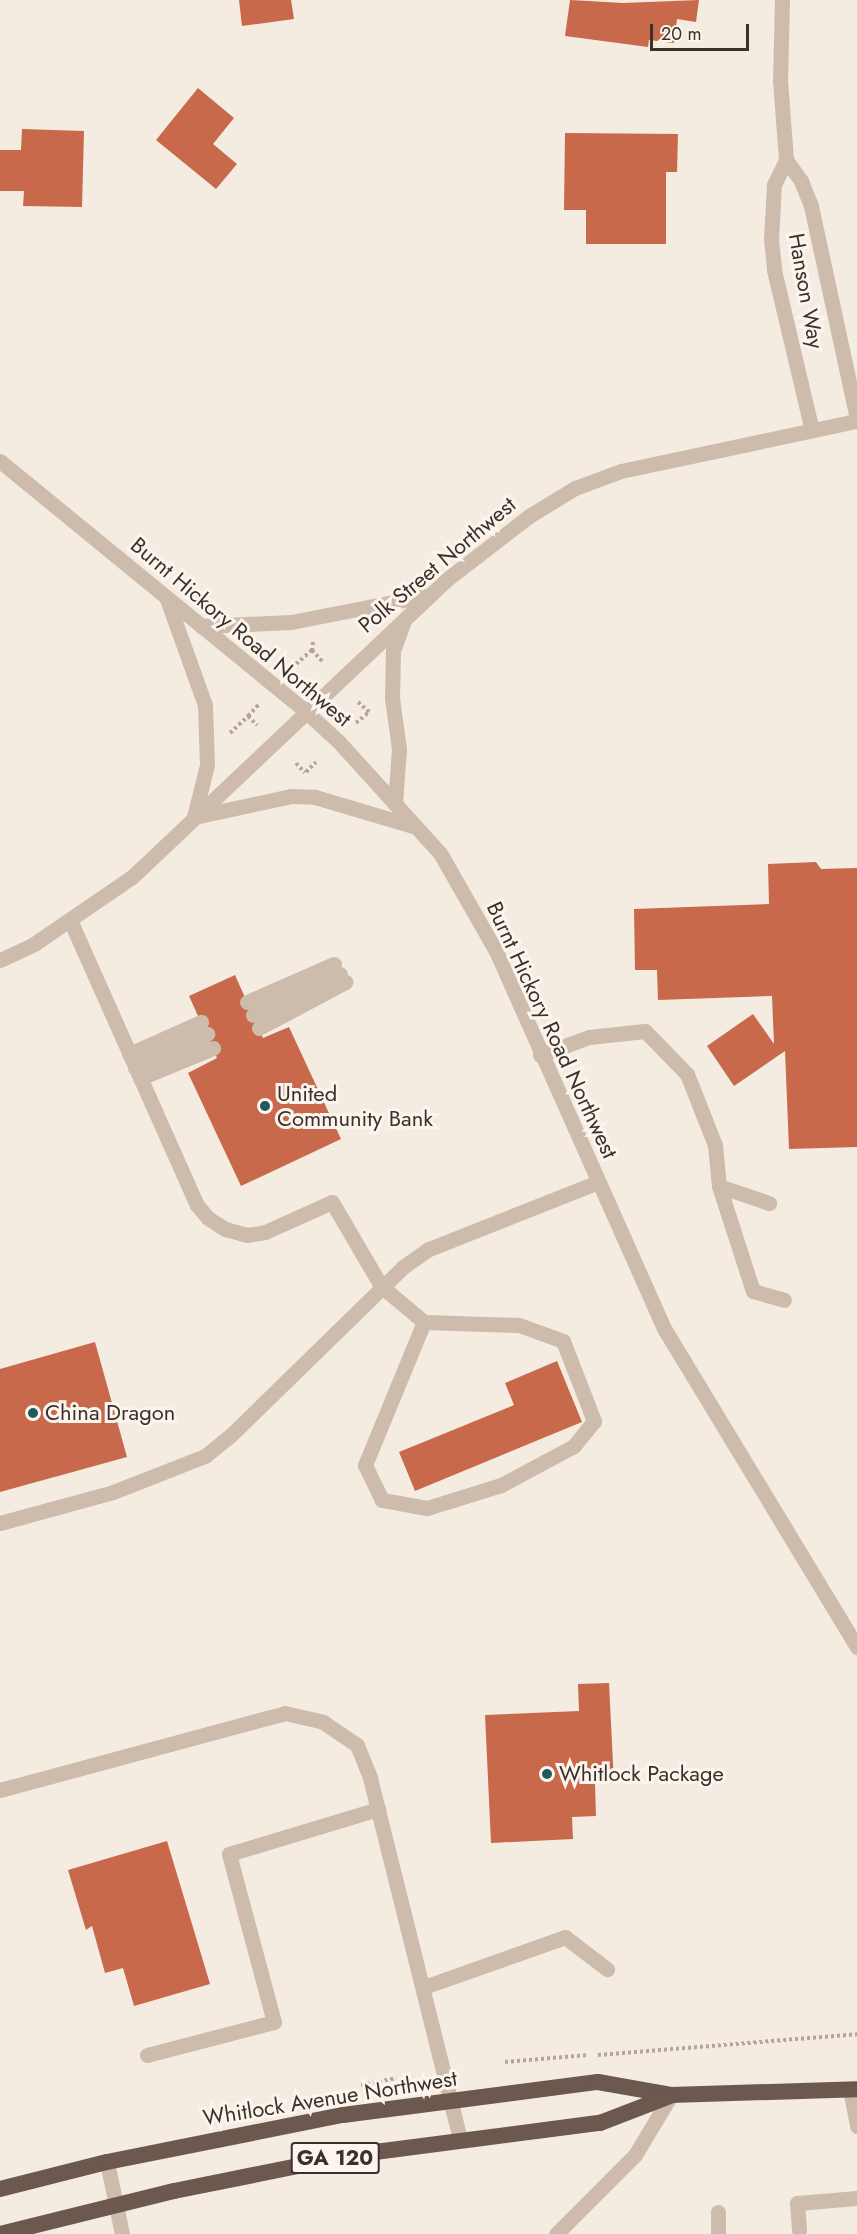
<!DOCTYPE html>
<style>
body{margin:0}
#map{position:relative;width:857px;height:2234px;overflow:hidden;background:#f4ebe1;font-family:Jost,sans-serif}
div>[style]{position:absolute}
.building>*{inset:0;background:#c8694b}
.path>*{height:4px;margin-top:-2px;transform-origin:0;background:repeating-linear-gradient(90deg,#b9a596 0 3px,transparent 0 6px)}
.service>*{height:15px;margin:-7.5px;padding:0 7.5px;transform-origin:7.5px;border-radius:7.5px;background:#cdbbac}
.minor>*{height:15px;margin:-7.5px;padding:0 7.5px;transform-origin:7.5px;border-radius:7.5px;background:#cdbbac}
.tertiary>*{height:15px;margin:-7.5px;padding:0 7.5px;transform-origin:7.5px;border-radius:7.5px;background:#cdbbac}
.trunk>*{height:16px;margin:-8px;padding:0 8px;transform-origin:8px;border-radius:8px;background:#6c584f}
.dots>*{width:16px;height:16px;translate:-50% -50%;box-sizing:border-box;border:3px solid #fbf5ee;border-radius:50%}
span{translate:-50% -50%;white-space:nowrap;text-align:center;line-height:1.15;-webkit-text-stroke:6px #fbf5ee;paint-order:stroke}
.shield-label span{padding:2px 4px;background:#fbf5ee;border:2px solid;border-radius:4px;-webkit-text-stroke-width:0}
.shield-label{font-size:21px;color:#3b302b;font-weight:700}
.street-label{font-size:22px;color:#3b302b}
.poi-label{font-size:22px;color:#3b302b}
.left{translate:0 -50%;text-align:left}
.scale{position:absolute;left:650px;top:24px;width:99px;height:27px;box-sizing:border-box;border:3px solid #3b302b;border-top:0;padding-left:8px;font-size:18px;line-height:21px;white-space:nowrap;color:#3b302b;-webkit-text-stroke:4px #fbf5ee;paint-order:stroke}
</style>
<div id="map">
<div class="building">
<i style="clip-path:polygon(239px 0,291px 0,294px 19px,242px 26px)"></i>
<i style="clip-path:polygon(570px 0,623px 3px,699px 0,696px 22px,677px 19px,674px 43px,649px 40px,648px 47px,565px 36px)"></i>
<i style="clip-path:polygon(198px 88px,234px 118px,213px 144px,237px 164px,216px 189px,156px 140px)"></i>
<i style="clip-path:polygon(22px 129px,84px 131px,82px 207px,23px 206px,24px 191px,0 191px,0 150px,21px 150px)"></i>
<i style="clip-path:polygon(565px 133px,678px 134px,677px 172px,666px 172px,666px 244px,586px 244px,586px 210px,564px 210px)"></i>
<i style="clip-path:polygon(816px 862px,821px 869px,857px 868px,857px 1147px,789px 1149px,785px 1051px,734px 1086px,707px 1046px,753px 1014px,774px 1044px,772px 996px,658px 1000px,657px 970px,635px 970px,634px 909px,769px 904px,768px 864px)"></i>
<i style="clip-path:polygon(235px 975px,263px 1038px,289px 1027px,341px 1139px,241px 1186px,188px 1073px,217px 1058px,189px 996px)"></i>
<i style="clip-path:polygon(95px 1342px,127px 1457px,0 1492px,0 1369px)"></i>
<i style="clip-path:polygon(557px 1361px,582px 1422px,415px 1491px,399px 1452px,514px 1405px,505px 1383px)"></i>
<i style="clip-path:polygon(609px 1683px,614px 1783px,595px 1784px,596px 1816px,572px 1817px,573px 1839px,491px 1843px,485px 1715px,579px 1711px,578px 1684px)"></i>
<i style="clip-path:polygon(167px 1841px,210px 1984px,134px 2006px,123px 1968px,105px 1973px,92px 1926px,86px 1930px,68px 1870px)"></i>
</div>
<div class="path">
<i style="left:313px;top:642px;width:8px;rotate:97deg"></i>
<i style="left:312px;top:650px;width:15px;rotate:48deg"></i>
<i style="left:296px;top:664px;width:21px;rotate:-41deg"></i>
<i style="left:358px;top:702px;width:15px;rotate:42deg"></i>
<i style="left:248px;top:716px;width:16px;rotate:-47deg"></i>
<i style="left:356px;top:723px;width:17px;rotate:-40deg"></i>
<i style="left:230px;top:733px;width:25px;rotate:-43deg"></i>
<i style="left:248px;top:716px;width:13px;rotate:45deg"></i>
<i style="left:296px;top:763px;width:13px;rotate:48deg"></i>
<i style="left:306px;top:772px;width:14px;rotate:-45deg"></i>
<i style="left:598px;top:2055px;width:260px;rotate:-4.6deg"></i>
<i style="left:505px;top:2062px;width:83px;rotate:-4.8deg"></i>
<i style="left:361px;top:2085px;width:36px;rotate:-11deg"></i>
</div>
<div class="service">
<i style="left:70px;top:920px;width:312px;rotate:66deg"></i>
<i style="left:197px;top:1205px;width:17px;rotate:50deg"></i>
<i style="left:208px;top:1218px;width:20px;rotate:33deg"></i>
<i style="left:225px;top:1229px;width:23px;rotate:15deg"></i>
<i style="left:247px;top:1235px;width:18px;rotate:-9deg"></i>
<i style="left:265px;top:1232px;width:73px;rotate:-24.1deg"></i>
<i style="left:332px;top:1202px;width:97px;rotate:59.7deg"></i>
<i style="left:381px;top:1286px;width:56px;rotate:39.9deg"></i>
<i style="left:424px;top:1322px;width:95px;rotate:1.8deg"></i>
<i style="left:519px;top:1325px;width:47px;rotate:20deg"></i>
<i style="left:563px;top:1341px;width:86px;rotate:68.8deg"></i>
<i style="left:594px;top:1421px;width:32px;rotate:129deg"></i>
<i style="left:574px;top:1446px;width:83px;rotate:151.9deg"></i>
<i style="left:501px;top:1485px;width:77px;rotate:162.7deg"></i>
<i style="left:427px;top:1508px;width:46px;rotate:-169.9deg"></i>
<i style="left:382px;top:1500px;width:39px;rotate:-116deg"></i>
<i style="left:365px;top:1465px;width:155px;rotate:-67.6deg"></i>
<i style="left:247px;top:1002px;width:95px;rotate:-23.6deg"></i>
<i style="left:253px;top:1015px;width:96px;rotate:-25.2deg"></i>
<i style="left:259px;top:1028px;width:98px;rotate:-28.1deg"></i>
<i style="left:129px;top:1054px;width:79px;rotate:-24deg"></i>
<i style="left:540px;top:1055px;width:52px;rotate:-20.2deg"></i>
<i style="left:589px;top:1037px;width:56px;rotate:-6.1deg"></i>
<i style="left:645px;top:1031px;width:60px;rotate:45.7deg"></i>
<i style="left:687px;top:1074px;width:76px;rotate:68.5deg"></i>
<i style="left:715px;top:1145px;width:41px;rotate:84.4deg"></i>
<i style="left:719px;top:1186px;width:110px;rotate:72.1deg"></i>
<i style="left:753px;top:1291px;width:32px;rotate:16deg"></i>
<i style="left:135px;top:1068px;width:80px;rotate:-25.3deg"></i>
<i style="left:140px;top:1078px;width:79px;rotate:-22.3deg"></i>
<i style="left:719px;top:1186px;width:53px;rotate:18.8deg"></i>
<i style="left:0;top:1523px;width:117px;rotate:-15.3deg"></i>
<i style="left:113px;top:1492px;width:99px;rotate:-21.4deg"></i>
<i style="left:205px;top:1456px;width:32px;rotate:-39deg"></i>
<i style="left:230px;top:1436px;width:242px;rotate:-44.3deg"></i>
<i style="left:403px;top:1267px;width:32px;rotate:-35deg"></i>
<i style="left:429px;top:1249px;width:182px;rotate:-21.6deg"></i>
<i style="left:0;top:1790px;width:295px;rotate:-15.1deg"></i>
<i style="left:285px;top:1713px;width:39px;rotate:13deg"></i>
<i style="left:323px;top:1722px;width:41px;rotate:34.1deg"></i>
<i style="left:357px;top:1745px;width:35px;rotate:68deg"></i>
<i style="left:370px;top:1778px;width:371px;rotate:76deg"></i>
<i style="left:424px;top:1987px;width:150px;rotate:-19.5deg"></i>
<i style="left:565px;top:1937px;width:53px;rotate:37.3deg"></i>
<i style="left:147px;top:2055px;width:131px;rotate:-14.6deg"></i>
<i style="left:274px;top:2022px;width:174px;rotate:-105deg"></i>
<i style="left:229px;top:1854px;width:156px;rotate:-16.8deg"></i>
<i style="left:850px;top:2089px;width:38px;rotate:79deg"></i>
<i style="left:107px;top:2162px;width:74px;rotate:78.2deg"></i>
<i style="left:718px;top:2212px;width:22px;rotate:90deg"></i>
<i style="left:799px;top:2230px;width:27px;rotate:-94deg"></i>
<i style="left:797px;top:2203px;width:60px;rotate:-4.8deg"></i>
</div>
<div class="minor">
<i style="left:782px;top:0;width:80px;rotate:91.4deg"></i>
<i style="left:780px;top:80px;width:80px;rotate:85.7deg"></i>
<i style="left:786px;top:160px;width:28px;rotate:116deg"></i>
<i style="left:774px;top:185px;width:54px;rotate:93.2deg"></i>
<i style="left:771px;top:239px;width:31px;rotate:84deg"></i>
<i style="left:774px;top:270px;width:165px;rotate:76.7deg"></i>
<i style="left:786px;top:160px;width:26px;rotate:54deg"></i>
<i style="left:801px;top:181px;width:27px;rotate:68deg"></i>
<i style="left:811px;top:206px;width:218px;rotate:77.8deg"></i>
<i style="left:556px;top:2234px;width:112px;rotate:-45deg"></i>
<i style="left:635px;top:2155px;width:70px;rotate:-59deg"></i>
</div>
<div class="tertiary">
<i style="left:0;top:461px;width:394px;rotate:39.3deg"></i>
<i style="left:305px;top:711px;width:45px;rotate:42.3deg"></i>
<i style="left:338px;top:741px;width:151px;rotate:47.7deg"></i>
<i style="left:440px;top:853px;width:113px;rotate:60.3deg"></i>
<i style="left:496px;top:951px;width:415px;rotate:66deg"></i>
<i style="left:665px;top:1330px;width:371px;rotate:58.8deg"></i>
<i style="left:167px;top:599px;width:113px;rotate:70.3deg"></i>
<i style="left:205px;top:705px;width:60px;rotate:88.1deg"></i>
<i style="left:207px;top:765px;width:54px;rotate:104deg"></i>
<i style="left:194px;top:817px;width:99px;rotate:-12.2deg"></i>
<i style="left:291px;top:796px;width:24px;rotate:2deg"></i>
<i style="left:315px;top:797px;width:105px;rotate:16.5deg"></i>
<i style="left:201px;top:626px;width:90px;rotate:-2.5deg"></i>
<i style="left:291px;top:622px;width:142px;rotate:-11deg"></i>
<i style="left:395px;top:804px;width:55px;rotate:-85.8deg"></i>
<i style="left:399px;top:749px;width:51px;rotate:-97.8deg"></i>
<i style="left:392px;top:698px;width:47px;rotate:-88.8deg"></i>
<i style="left:393px;top:651px;width:30px;rotate:-70deg"></i>
<i style="left:0;top:960px;width:38px;rotate:-25deg"></i>
<i style="left:34px;top:944px;width:119px;rotate:-34.4deg"></i>
<i style="left:132px;top:877px;width:432px;rotate:-43.4deg"></i>
<i style="left:446px;top:580px;width:105px;rotate:-37.6deg"></i>
<i style="left:529px;top:516px;width:54px;rotate:-31.3deg"></i>
<i style="left:575px;top:488px;width:49px;rotate:-20.3deg"></i>
<i style="left:621px;top:471px;width:241px;rotate:-12deg"></i>
</div>
<div class="trunk">
<i style="left:0;top:2189px;width:110px;rotate:-14.2deg"></i>
<i style="left:107px;top:2162px;width:241px;rotate:-11.3deg"></i>
<i style="left:343px;top:2115px;width:257px;rotate:-7.4deg"></i>
<i style="left:598px;top:2082px;width:74px;rotate:10.1deg"></i>
<i style="left:671px;top:2095px;width:186px;rotate:-1.8deg"></i>
<i style="left:0;top:2234px;width:179px;rotate:-13.9deg"></i>
<i style="left:174px;top:2191px;width:182px;rotate:-11.4deg"></i>
<i style="left:352px;top:2155px;width:250px;rotate:-7.4deg"></i>
<i style="left:600px;top:2123px;width:75px;rotate:-21.1deg"></i>
</div>
<div class="dots">
<i style="left:265px;top:1106px;background:#1f5a5e"></i>
<i style="left:33px;top:1413px;background:#1f5a5e"></i>
<i style="left:547px;top:1774px;background:#1f5a5e"></i>
</div>
<div class="shield-label">
<span style="left:335px;top:2158px">GA 120</span>
</div>
<div class="street-label">
<span style="left:806px;top:291px;rotate:80deg">Hanson Way</span>
<span style="left:437px;top:565px;rotate:-40deg">Polk Street Northwest</span>
<span style="left:241px;top:632px;rotate:40deg">Burnt Hickory Road Northwest</span>
<span style="left:552px;top:1030px;rotate:65deg">Burnt Hickory Road Northwest</span>
<span style="left:330px;top:2098px;rotate:-9deg">Whitlock Avenue Northwest</span>
</div>
<div class="poi-label">
<span class="left" style="left:277px;top:1106px">United<br>Community Bank</span>
<span class="left" style="left:45px;top:1413px">China Dragon</span>
<span class="left" style="left:559px;top:1774px">Whitlock Package</span>
</div>
<div class="scale">20 m</div>
</div>
